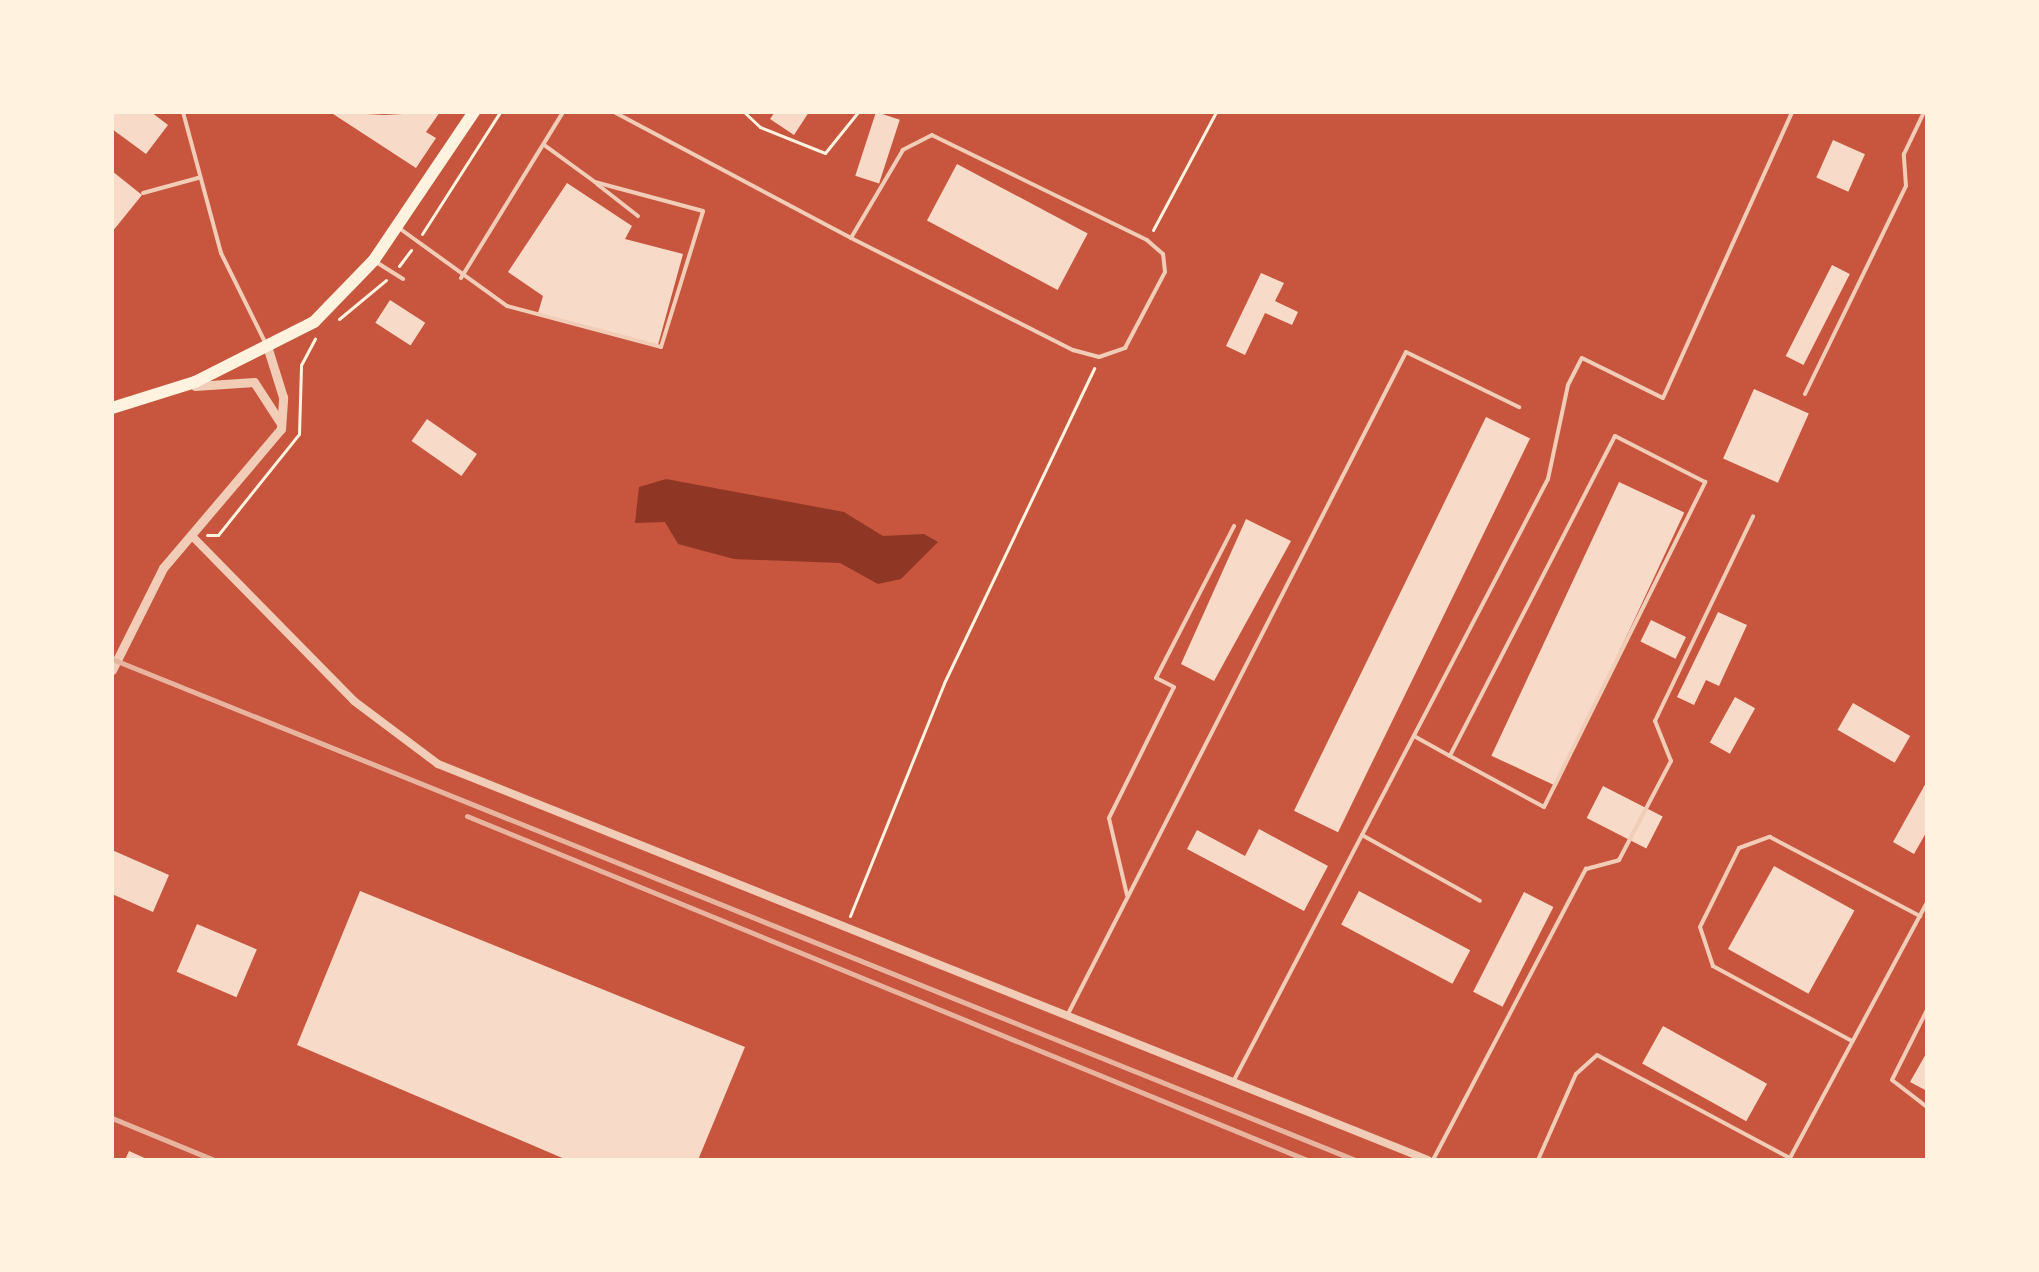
<!DOCTYPE html>
<style>
body{margin:0}
#map{position:relative;width:2039px;height:1272px;overflow:hidden;background:#c8553d;font-family:Lora,serif}
div>[style]{position:absolute}
.water>*{inset:0;background:#8f3625}
.building>*{inset:0;background:#f7dbc8;transform-origin:0 0}
.path>*{height:3px;margin:-1.5px;padding:0 1.5px;transform-origin:1.5px;border-radius:1.5px;background:#fff3e0}
.service>*{height:4px;margin:-2px;padding:0 2px;transform-origin:2px;border-radius:2px;background:#f1ccb7}
.minor>*{height:8px;margin:-4px;padding:0 4px;transform-origin:4px;border-radius:4px;background:#f1ccb7}
.tertiary>*{height:9px;margin:-4.5px;padding:0 4.5px;transform-origin:4.5px;border-radius:4.5px;background:#f1ccb7}
.primary>*{height:12px;margin:-6px;padding:0 6px;transform-origin:6px;border-radius:6px;background:#fff3e0}
.rail>*{height:5px;margin:-2.5px;padding:0 2.5px;transform-origin:2.5px;border-radius:2.5px;background:#e9b49f}
span{translate:-50% -50%;white-space:nowrap;text-align:center;line-height:1.15;-webkit-text-stroke:8px #fff3e0;paint-order:stroke}
.frame{position:absolute;inset:0;border:114px solid #fff3e0;pointer-events:none}
</style>
<div id="map">
<div class="water">
<i style="clip-path:polygon(666px 479px,844px 512px,883px 536px,924px 534px,938px 542px,901px 579px,878px 584px,840px 563px,734px 559px,678px 544px,665px 522px,635px 523px,639px 487px)"></i>
</div>
<div class="building">
<i style="clip-path:polygon(112px 112px,151px 112px,168px 125px,146px 154px,112px 129px)"></i>
<i style="clip-path:polygon(330px 112px,384px 115px,440px 112px,426px 132px,436px 138px,416px 168px)"></i>
<i style="clip-path:polygon(775px 112px,809px 112px,794px 135px,770px 119px)"></i>
<i style="left:876px;top:112px;width:25px;height:67px;rotate:18deg"></i>
<i style="left:1833px;top:140px;width:35px;height:41px;rotate:24deg"></i>
<i style="left:957px;top:164px;width:148px;height:64px;rotate:28deg"></i>
<i style="clip-path:polygon(112px 171px,142px 195px,112px 232px)"></i>
<i style="clip-path:polygon(567px 183px,632px 226px,625px 239px,683px 254px,658px 345px,538px 313px,543px 296px,508px 272px)"></i>
<i style="left:1832px;top:265px;width:20px;height:102px;rotate:27deg"></i>
<i style="clip-path:polygon(1261px 273px,1284px 283px,1275px 301px,1298px 312px,1292px 325px,1265px 313px,1245px 355px,1226px 346px)"></i>
<i style="left:390px;top:300px;width:42px;height:27px;rotate:33deg"></i>
<i style="left:1754px;top:389px;width:60px;height:76px;rotate:24deg"></i>
<i style="left:1486px;top:417px;width:49px;height:438px;rotate:26deg"></i>
<i style="left:427px;top:419px;width:61px;height:27px;rotate:35deg"></i>
<i style="left:1619px;top:482px;width:72px;height:302px;rotate:25deg"></i>
<i style="clip-path:polygon(1246px 519px,1291px 541px,1214px 681px,1181px 664px)"></i>
<i style="clip-path:polygon(1718px 612px,1747px 625px,1719px 686px,1706px 680px,1694px 705px,1677px 697px)"></i>
<i style="left:1651px;top:620px;width:39px;height:24px;rotate:26deg"></i>
<i style="left:1735px;top:697px;width:23px;height:52px;rotate:29deg"></i>
<i style="left:1853px;top:703px;width:66px;height:31px;rotate:30deg"></i>
<i style="clip-path:polygon(1927px 781px,1927px 831px,1914px 854px,1893px 842px)"></i>
<i style="left:1603px;top:786px;width:67px;height:36px;rotate:27deg"></i>
<i style="clip-path:polygon(1259px 829px,1328px 866px,1304px 911px,1187px 849px,1197px 830px,1245px 856px)"></i>
<i style="clip-path:polygon(112px 850px,169px 875px,153px 912px,112px 894px)"></i>
<i style="left:1774px;top:866px;width:92px;height:95px;rotate:29deg"></i>
<i style="clip-path:polygon(360px 891px,745px 1047px,698px 1160px,567px 1160px,297px 1045px)"></i>
<i style="left:1359px;top:891px;width:126px;height:38px;rotate:28deg"></i>
<i style="left:1524px;top:892px;width:33px;height:112px;rotate:27deg"></i>
<i style="left:197px;top:924px;width:65px;height:52px;rotate:23deg"></i>
<i style="left:1663px;top:1026px;width:119px;height:43px;rotate:29deg"></i>
<i style="clip-path:polygon(1927px 1052px,1927px 1091px,1910px 1082px)"></i>
<i style="clip-path:polygon(129px 1151px,149px 1160px,125px 1160px)"></i>
</div>
<div class="path">
<i style="left:744px;top:112px;width:22px;rotate:43deg"></i>
<i style="left:760px;top:127px;width:70px;rotate:21.8deg"></i>
<i style="left:825px;top:153px;width:53px;rotate:-51.2deg"></i>
<i style="left:1153px;top:230px;width:134px;rotate:-61.9deg"></i>
<i style="left:422px;top:234px;width:145px;rotate:-57.4deg"></i>
<i style="left:399px;top:266px;width:20px;rotate:-53deg"></i>
<i style="left:339px;top:319px;width:61px;rotate:-39.7deg"></i>
<i style="left:207px;top:535px;width:11px"></i>
<i style="left:218px;top:535px;width:129px;rotate:-51.3deg"></i>
<i style="left:299px;top:434px;width:69px;rotate:-88.3deg"></i>
<i style="left:301px;top:365px;width:30px;rotate:-62deg"></i>
<i style="left:850px;top:916px;width:251px;rotate:-68deg"></i>
<i style="left:944px;top:683px;width:349px;rotate:-64.5deg"></i>
</div>
<div class="service">
<i style="left:183px;top:112px;width:146px;rotate:74.9deg"></i>
<i style="left:221px;top:253px;width:99px;rotate:63.7deg"></i>
<i style="left:614px;top:112px;width:268px;rotate:28deg"></i>
<i style="left:851px;top:238px;width:249px;rotate:26.8deg"></i>
<i style="left:1073px;top:350px;width:27px;rotate:15deg"></i>
<i style="left:1099px;top:357px;width:28px;rotate:-19deg"></i>
<i style="left:1125px;top:348px;width:86px;rotate:-62.2deg"></i>
<i style="left:1165px;top:272px;width:18px;rotate:-96deg"></i>
<i style="left:1163px;top:254px;width:21px;rotate:-139deg"></i>
<i style="left:1147px;top:240px;width:239px;rotate:-154deg"></i>
<i style="left:932px;top:135px;width:33px;rotate:153deg"></i>
<i style="left:903px;top:150px;width:102px;rotate:120.6deg"></i>
<i style="left:597px;top:184px;width:52px;rotate:38deg"></i>
<i style="left:143px;top:193px;width:57px;rotate:-15.3deg"></i>
<i style="left:399px;top:228px;width:133px;rotate:35.8deg"></i>
<i style="left:507px;top:306px;width:159px;rotate:14.9deg"></i>
<i style="left:661px;top:347px;width:142px;rotate:-72.8deg"></i>
<i style="left:703px;top:211px;width:112px;rotate:-165deg"></i>
<i style="left:595px;top:182px;width:63px;rotate:-144deg"></i>
<i style="left:376px;top:262px;width:32px;rotate:32deg"></i>
<i style="left:461px;top:278px;width:195px;rotate:-58.4deg"></i>
<i style="left:1805px;top:394px;width:231px;rotate:-64.1deg"></i>
<i style="left:1906px;top:186px;width:32px;rotate:-94deg"></i>
<i style="left:1904px;top:154px;width:47px;rotate:-64.5deg"></i>
<i style="left:1414px;top:736px;width:41px;rotate:29.1deg"></i>
<i style="left:1450px;top:756px;width:107px;rotate:28.5deg"></i>
<i style="left:1544px;top:807px;width:363px;rotate:-63.6deg"></i>
<i style="left:1705px;top:482px;width:101px;rotate:-152.9deg"></i>
<i style="left:1615px;top:436px;width:360px;rotate:117.3deg"></i>
<i style="left:1362px;top:835px;width:135px;rotate:29.2deg"></i>
<i style="left:1127px;top:895px;width:79px;rotate:-103.2deg"></i>
<i style="left:1109px;top:818px;width:146px;rotate:-63.6deg"></i>
<i style="left:1174px;top:687px;width:20px;rotate:-153deg"></i>
<i style="left:1156px;top:678px;width:171px;rotate:-62.8deg"></i>
<i style="left:1927px;top:1010px;width:78px;rotate:116.6deg"></i>
<i style="left:1892px;top:1080px;width:44px;rotate:37.6deg"></i>
<i style="left:1068px;top:1014px;width:743px;rotate:-62.95deg"></i>
<i style="left:1406px;top:352px;width:126px;rotate:26deg"></i>
<i style="left:1852px;top:1041px;width:158px;rotate:-151.7deg"></i>
<i style="left:1713px;top:966px;width:41px;rotate:-108.4deg"></i>
<i style="left:1700px;top:927px;width:88px;rotate:-63.7deg"></i>
<i style="left:1739px;top:848px;width:33px;rotate:-20deg"></i>
<i style="left:1770px;top:837px;width:170px;rotate:27.8deg"></i>
<i style="left:1233px;top:1082px;width:680px;rotate:-62.42deg"></i>
<i style="left:1548px;top:479px;width:96px;rotate:-78deg"></i>
<i style="left:1568px;top:385px;width:30px;rotate:-63deg"></i>
<i style="left:1582px;top:358px;width:90px;rotate:26.3deg"></i>
<i style="left:1663px;top:398px;width:314px;rotate:-65.7deg"></i>
<i style="left:1790px;top:1158px;width:289px;rotate:-61.8deg"></i>
<i style="left:1433px;top:1160px;width:329px;rotate:-62.3deg"></i>
<i style="left:1586px;top:869px;width:34px;rotate:-15deg"></i>
<i style="left:1619px;top:860px;width:112px;rotate:-62.3deg"></i>
<i style="left:1671px;top:761px;width:43px;rotate:-111.8deg"></i>
<i style="left:1655px;top:721px;width:227px;rotate:-64.4deg"></i>
<i style="left:1538px;top:1160px;width:94px;rotate:-66.2deg"></i>
<i style="left:1576px;top:1074px;width:28px;rotate:-42deg"></i>
<i style="left:1597px;top:1055px;width:219px;rotate:28.1deg"></i>
</div>
<div class="minor">
<i style="left:192px;top:536px;width:231px;rotate:45.5deg"></i>
<i style="left:354px;top:701px;width:105px;rotate:36.9deg"></i>
<i style="left:438px;top:764px;width:1066px;rotate:21.8deg"></i>
</div>
<div class="tertiary">
<i style="left:195px;top:386px;width:59px;rotate:-3.9deg"></i>
<i style="left:254px;top:382px;width:48px;rotate:57deg"></i>
<i style="left:112px;top:670px;width:114px;rotate:-63.4deg"></i>
<i style="left:163px;top:568px;width:182px;rotate:-49.7deg"></i>
<i style="left:281px;top:429px;width:32px;rotate:-86deg"></i>
<i style="left:283px;top:397px;width:53px;rotate:-107.4deg"></i>
</div>
<div class="primary">
<i style="left:112px;top:408px;width:87px;rotate:-17.4deg"></i>
<i style="left:195px;top:382px;width:133px;rotate:-26.8deg"></i>
<i style="left:314px;top:322px;width:86px;rotate:-45.9deg"></i>
<i style="left:374px;top:260px;width:179px;rotate:-56deg"></i>
</div>
<div class="rail">
<i style="left:112px;top:659px;width:1340px;rotate:21.95deg"></i>
<i style="left:467px;top:816px;width:908px;rotate:22.27deg"></i>
<i style="left:112px;top:1118px;width:110px;rotate:22.4deg"></i>
</div>
<div class="frame"></div>
</div>
